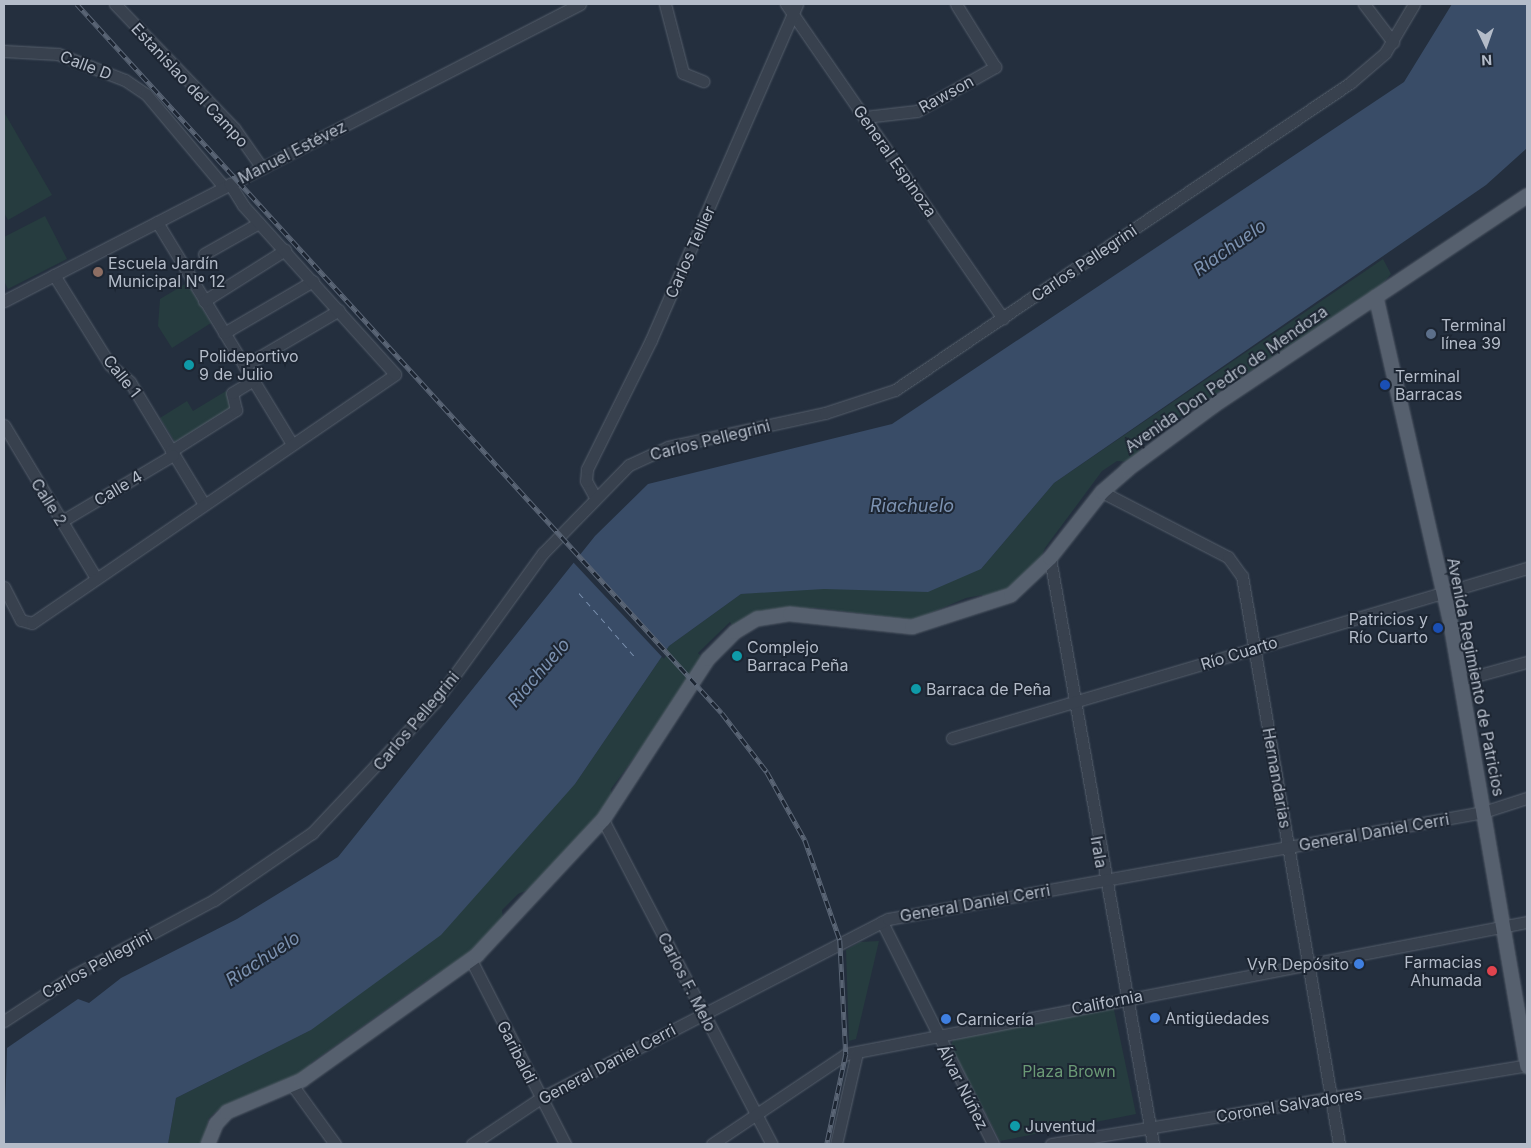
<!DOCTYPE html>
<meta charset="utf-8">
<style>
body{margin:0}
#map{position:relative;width:1531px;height:1148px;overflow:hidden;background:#242f3e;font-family:Inter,sans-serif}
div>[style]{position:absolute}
.green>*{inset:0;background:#263c3f}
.water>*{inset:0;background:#394c67}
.pier>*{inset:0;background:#242f3e}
.ferry>*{height:1px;margin-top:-0.5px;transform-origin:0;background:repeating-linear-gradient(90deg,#7c92b1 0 6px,transparent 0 11px)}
.roads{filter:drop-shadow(0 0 1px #565f6c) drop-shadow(0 0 1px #565f6c)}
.minor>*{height:11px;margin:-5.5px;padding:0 5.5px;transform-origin:5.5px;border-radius:5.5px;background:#38414e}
.major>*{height:14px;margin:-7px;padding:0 7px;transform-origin:7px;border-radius:7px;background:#56606e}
.rail>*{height:4.5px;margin-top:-2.25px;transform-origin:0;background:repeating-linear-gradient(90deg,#1d2633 0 8px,#5a6575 0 16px);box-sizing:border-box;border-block:1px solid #5a6575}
.dots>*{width:14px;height:14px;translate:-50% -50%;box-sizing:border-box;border:2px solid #1d2633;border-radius:50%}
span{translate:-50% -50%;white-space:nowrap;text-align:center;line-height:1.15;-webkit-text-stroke:4px #1d2633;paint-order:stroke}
.street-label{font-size:16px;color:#b4bcc9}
.poi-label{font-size:16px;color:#b4bcc9}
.left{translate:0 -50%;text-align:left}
.right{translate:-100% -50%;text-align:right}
.park-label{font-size:16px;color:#6b9a76}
.water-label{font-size:18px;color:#7c92b1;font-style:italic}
.frame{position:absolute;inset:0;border:5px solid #b4bcc9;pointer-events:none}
.north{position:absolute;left:1461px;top:20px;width:50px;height:50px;-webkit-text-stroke:4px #1d2633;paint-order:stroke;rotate:177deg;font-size:14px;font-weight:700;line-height:20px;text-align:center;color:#b4bcc9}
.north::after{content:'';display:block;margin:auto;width:18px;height:22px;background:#b4bcc9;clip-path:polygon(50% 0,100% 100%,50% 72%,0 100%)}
</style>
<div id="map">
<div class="green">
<i style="clip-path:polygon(4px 112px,52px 195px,8px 220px,4px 213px)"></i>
<i style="clip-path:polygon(45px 216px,67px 259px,8px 289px,4px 281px,4px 237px)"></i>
<i style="clip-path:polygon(1383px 259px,1391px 274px,1380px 287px,1140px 443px,1139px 452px,1128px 462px,1117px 461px,1102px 471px,1045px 548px,1036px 569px,1020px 585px,983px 598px,982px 595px,966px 598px,914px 620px,816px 608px,789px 610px,733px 627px,730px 622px,698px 653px,701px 656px,677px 700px,611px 789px,612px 797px,595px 821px,530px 889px,518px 894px,502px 910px,503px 918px,451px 971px,442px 971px,425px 982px,311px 1063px,310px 1071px,219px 1109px,209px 1118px,202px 1144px,168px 1144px,176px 1098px,311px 1030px,575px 784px,669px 646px,741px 594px,981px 569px,1054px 483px)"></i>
<i style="clip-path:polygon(187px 283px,211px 323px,172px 348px,158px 326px,160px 299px)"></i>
<i style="clip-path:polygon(226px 391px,235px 405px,175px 442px,160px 418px,187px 401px,193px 411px)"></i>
<i style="clip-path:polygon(879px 941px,856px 1039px,849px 1041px,846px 950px,860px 942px)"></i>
<i style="clip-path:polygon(1113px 1005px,1136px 1114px,1000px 1141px,951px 1046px,953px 1040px)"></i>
</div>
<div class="water">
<i style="clip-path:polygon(1452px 4px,1527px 4px,1527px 148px,1486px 185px,1054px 483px,981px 569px,928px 592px,824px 589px,741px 594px,669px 646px,575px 784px,441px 935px,311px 1030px,176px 1098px,168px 1144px,4px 1144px,7px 1048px,78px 999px,89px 1003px,121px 978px,237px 919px,338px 857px,595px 536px,648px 484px,892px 424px,1404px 82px)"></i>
</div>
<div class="pier">
<i style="clip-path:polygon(579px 555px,668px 652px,664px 659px,573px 562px)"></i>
</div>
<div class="ferry">
<i style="left:579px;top:593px;width:86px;rotate:48.8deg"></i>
</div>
<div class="roads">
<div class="minor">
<i style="left:115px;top:4px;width:172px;rotate:46.2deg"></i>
<i style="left:234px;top:128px;width:49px;rotate:55deg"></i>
<i style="left:665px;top:4px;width:71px;rotate:75.4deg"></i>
<i style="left:683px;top:73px;width:22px;rotate:22deg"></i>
<i style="left:786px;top:4px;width:382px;rotate:55.4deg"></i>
<i style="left:1364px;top:4px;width:48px;rotate:52.7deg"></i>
<i style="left:4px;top:51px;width:54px;rotate:3.2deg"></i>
<i style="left:58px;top:54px;width:72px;rotate:21.2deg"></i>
<i style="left:125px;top:80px;width:25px;rotate:34deg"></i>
<i style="left:146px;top:94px;width:121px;rotate:50deg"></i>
<i style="left:865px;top:117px;width:52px;rotate:-6.6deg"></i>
<i style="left:917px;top:111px;width:90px;rotate:-29.4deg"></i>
<i style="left:995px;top:67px;width:74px;rotate:-121.8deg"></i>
<i style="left:157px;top:222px;width:260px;rotate:58.7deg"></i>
<i style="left:204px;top:254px;width:63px;rotate:-29.4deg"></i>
<i style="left:54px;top:275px;width:106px;rotate:58.1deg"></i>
<i style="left:110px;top:365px;width:26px;rotate:40deg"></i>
<i style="left:130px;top:382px;width:143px;rotate:58.8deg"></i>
<i style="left:4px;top:301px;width:648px;rotate:-27.28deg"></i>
<i style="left:204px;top:301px;width:96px;rotate:-32.2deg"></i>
<i style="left:224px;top:333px;width:103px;rotate:-30.3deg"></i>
<i style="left:244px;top:366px;width:110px;rotate:-30.5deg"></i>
<i style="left:4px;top:425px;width:179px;rotate:59deg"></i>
<i style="left:171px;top:451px;width:77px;rotate:-32.2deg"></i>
<i style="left:236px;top:410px;width:17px;rotate:-103deg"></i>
<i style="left:232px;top:393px;width:23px;rotate:-31deg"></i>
<i style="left:1102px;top:492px;width:142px;rotate:27.3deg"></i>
<i style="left:1228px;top:557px;width:24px;rotate:54deg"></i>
<i style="left:1242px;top:576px;width:576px;rotate:80.31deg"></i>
<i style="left:595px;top:497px;width:18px;rotate:-119deg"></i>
<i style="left:586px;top:481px;width:12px;rotate:-85deg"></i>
<i style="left:587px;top:469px;width:144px;rotate:-63.6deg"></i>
<i style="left:651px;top:340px;width:366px;rotate:-66.5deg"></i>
<i style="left:62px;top:521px;width:129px;rotate:-30.7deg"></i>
<i style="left:1050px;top:558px;width:595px;rotate:80.03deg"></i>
<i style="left:4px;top:587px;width:37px;rotate:63deg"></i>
<i style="left:21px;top:620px;width:11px;rotate:15deg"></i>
<i style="left:32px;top:623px;width:440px;rotate:-34.4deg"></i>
<i style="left:395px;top:374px;width:227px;rotate:-132deg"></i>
<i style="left:243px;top:205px;width:25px;rotate:-122deg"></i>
<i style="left:1461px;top:680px;width:68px;rotate:-15.3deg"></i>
<i style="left:952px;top:738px;width:600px;rotate:-16.47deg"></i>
<i style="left:603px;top:820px;width:365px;rotate:62.5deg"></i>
<i style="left:882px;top:922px;width:248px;rotate:63.4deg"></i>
<i style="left:471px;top:960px;width:207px;rotate:62.9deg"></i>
<i style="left:4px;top:1021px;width:84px;rotate:-33.3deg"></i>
<i style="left:74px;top:975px;width:159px;rotate:-28.2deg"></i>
<i style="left:214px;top:900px;width:119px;rotate:-34.4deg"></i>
<i style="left:312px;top:833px;width:180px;rotate:-46.8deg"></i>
<i style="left:435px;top:702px;width:184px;rotate:-54.1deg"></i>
<i style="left:543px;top:553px;width:123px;rotate:-45.7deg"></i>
<i style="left:629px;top:465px;width:43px;rotate:-24.8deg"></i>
<i style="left:668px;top:447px;width:161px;rotate:-12.2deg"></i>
<i style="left:825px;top:413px;width:74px;rotate:-18.2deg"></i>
<i style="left:895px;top:390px;width:549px;rotate:-34.01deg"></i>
<i style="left:1350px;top:83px;width:46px;rotate:-40.6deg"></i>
<i style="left:1385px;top:53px;width:57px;rotate:-59.4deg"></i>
<i style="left:293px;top:1086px;width:72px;rotate:54.1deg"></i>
<i style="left:472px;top:1144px;width:83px;rotate:-33.7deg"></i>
<i style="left:541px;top:1098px;width:390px;rotate:-27.3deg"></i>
<i style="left:888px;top:919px;width:605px;rotate:-10.19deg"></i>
<i style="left:1483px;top:812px;width:46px;rotate:-17.7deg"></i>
<i style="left:712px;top:1144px;width:161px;rotate:-33.9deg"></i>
<i style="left:846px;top:1054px;width:694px;rotate:-10.97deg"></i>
<i style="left:836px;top:1144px;width:94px;rotate:-77.1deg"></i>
<i style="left:1051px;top:1144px;width:483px;rotate:-9.4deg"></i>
</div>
<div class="major">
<i style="left:1376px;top:297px;width:336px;rotate:77.1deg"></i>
<i style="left:1451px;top:625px;width:448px;rotate:80.2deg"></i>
<i style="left:208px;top:1144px;width:22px;rotate:-68deg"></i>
<i style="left:216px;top:1124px;width:16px;rotate:-47deg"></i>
<i style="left:227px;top:1112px;width:82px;rotate:-23.1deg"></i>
<i style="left:302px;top:1080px;width:215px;rotate:-35.5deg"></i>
<i style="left:477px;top:955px;width:185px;rotate:-47deg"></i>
<i style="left:603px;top:820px;width:192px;rotate:-56.9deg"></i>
<i style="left:708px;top:659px;width:38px;rotate:-45deg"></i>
<i style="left:735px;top:632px;width:26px;rotate:-31deg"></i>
<i style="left:757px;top:619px;width:33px;rotate:-9deg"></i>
<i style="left:790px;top:614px;width:123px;rotate:6.1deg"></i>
<i style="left:912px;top:627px;width:104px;rotate:-17.9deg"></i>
<i style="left:1011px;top:595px;width:54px;rotate:-43.5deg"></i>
<i style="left:1050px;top:558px;width:84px;rotate:-51.8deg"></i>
<i style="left:1102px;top:492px;width:35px;rotate:-41deg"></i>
<i style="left:1128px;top:469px;width:106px;rotate:-36.5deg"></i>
<i style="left:1213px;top:406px;width:378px;rotate:-33.8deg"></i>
</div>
</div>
<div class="rail">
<i style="left:77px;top:4px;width:958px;rotate:47.71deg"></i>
<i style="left:722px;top:713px;width:74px;rotate:52.7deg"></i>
<i style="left:767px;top:772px;width:78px;rotate:60.8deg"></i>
<i style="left:805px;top:840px;width:106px;rotate:70.7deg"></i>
<i style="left:840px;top:940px;width:114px;rotate:87deg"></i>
<i style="left:846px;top:1054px;width:92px;rotate:101.9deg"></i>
</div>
<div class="dots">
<i style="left:98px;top:272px;background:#8d6e63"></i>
<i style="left:1431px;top:334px;background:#5c6f8a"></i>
<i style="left:189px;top:365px;background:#0f9aa8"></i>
<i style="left:1385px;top:385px;background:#1a4fb4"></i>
<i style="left:1438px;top:628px;background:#1a4fb4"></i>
<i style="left:737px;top:656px;background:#0f9aa8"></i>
<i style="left:916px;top:689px;background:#0f9aa8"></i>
<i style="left:1359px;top:964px;background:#3f7fe0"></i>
<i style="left:1492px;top:971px;background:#e0444e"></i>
<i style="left:1155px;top:1018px;background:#3f7fe0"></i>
<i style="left:946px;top:1019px;background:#3f7fe0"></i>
<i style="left:1015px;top:1126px;background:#0f9aa8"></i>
</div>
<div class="street-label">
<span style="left:86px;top:65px;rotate:21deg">Calle D</span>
<span style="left:190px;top:85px;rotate:47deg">Estanislao del Campo</span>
<span style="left:946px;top:94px;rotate:-29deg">Rawson</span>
<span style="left:292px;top:152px;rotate:-27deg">Manuel Estévez</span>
<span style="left:895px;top:161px;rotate:55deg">General Espinoza</span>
<span style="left:690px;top:252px;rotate:-66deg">Carlos Tellier</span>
<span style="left:1084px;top:263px;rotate:-34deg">Carlos Pellegrini</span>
<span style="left:122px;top:376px;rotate:51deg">Calle 1</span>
<span style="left:1226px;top:379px;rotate:-35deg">Avenida Don Pedro de Mendoza</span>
<span style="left:710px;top:440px;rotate:-14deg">Carlos Pellegrini</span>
<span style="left:118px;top:488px;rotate:-31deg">Calle 4</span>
<span style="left:49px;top:502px;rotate:58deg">Calle 2</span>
<span style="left:1239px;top:653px;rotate:-17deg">Río Cuarto</span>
<span style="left:1476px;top:677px;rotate:79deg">Avenida Regimiento de Patricios</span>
<span style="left:416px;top:721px;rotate:-50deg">Carlos Pellegrini</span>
<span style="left:1277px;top:778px;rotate:80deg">Hernandarias</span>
<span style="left:1374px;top:832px;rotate:-10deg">General Daniel Cerri</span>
<span style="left:1099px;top:852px;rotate:80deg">Irala</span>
<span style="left:975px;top:903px;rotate:-10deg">General Daniel Cerri</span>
<span style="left:97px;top:964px;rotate:-29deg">Carlos Pellegrini</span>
<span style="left:687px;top:982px;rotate:63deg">Carlos F. Melo</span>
<span style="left:1107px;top:1002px;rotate:-11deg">California</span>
<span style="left:517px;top:1052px;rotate:63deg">Garibaldi</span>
<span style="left:607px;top:1064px;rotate:-28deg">General Daniel Cerri</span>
<span style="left:963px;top:1087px;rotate:63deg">Álvar Núñez</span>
<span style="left:1289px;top:1105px;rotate:-9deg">Coronel Salvadores</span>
</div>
<div class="poi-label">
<span class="left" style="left:108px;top:272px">Escuela Jardín<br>Municipal Nº 12</span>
<span class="left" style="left:1441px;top:334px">Terminal<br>línea 39</span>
<span class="left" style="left:199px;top:365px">Polideportivo<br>9 de Julio</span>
<span class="left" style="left:1395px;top:385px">Terminal<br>Barracas</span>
<span class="right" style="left:1428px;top:628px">Patricios y<br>Río Cuarto</span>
<span class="left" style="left:747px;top:656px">Complejo<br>Barraca Peña</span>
<span class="left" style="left:926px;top:689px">Barraca de Peña</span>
<span class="right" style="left:1482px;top:971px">Farmacias<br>Ahumada</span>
<span class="right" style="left:1349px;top:964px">VyR Depósito</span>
<span class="left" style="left:1165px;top:1018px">Antigüedades</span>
<span class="left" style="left:956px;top:1019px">Carnicería</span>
<span class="left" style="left:1025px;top:1126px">Juventud</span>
</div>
<div class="park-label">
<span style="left:1069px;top:1071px">Plaza Brown</span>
</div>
<div class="water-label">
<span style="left:1230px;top:248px;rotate:-35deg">Riachuelo</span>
<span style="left:912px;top:506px">Riachuelo</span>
<span style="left:539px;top:673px;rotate:-49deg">Riachuelo</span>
<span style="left:263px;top:959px;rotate:-33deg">Riachuelo</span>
</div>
<div class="frame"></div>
<div class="north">N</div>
</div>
